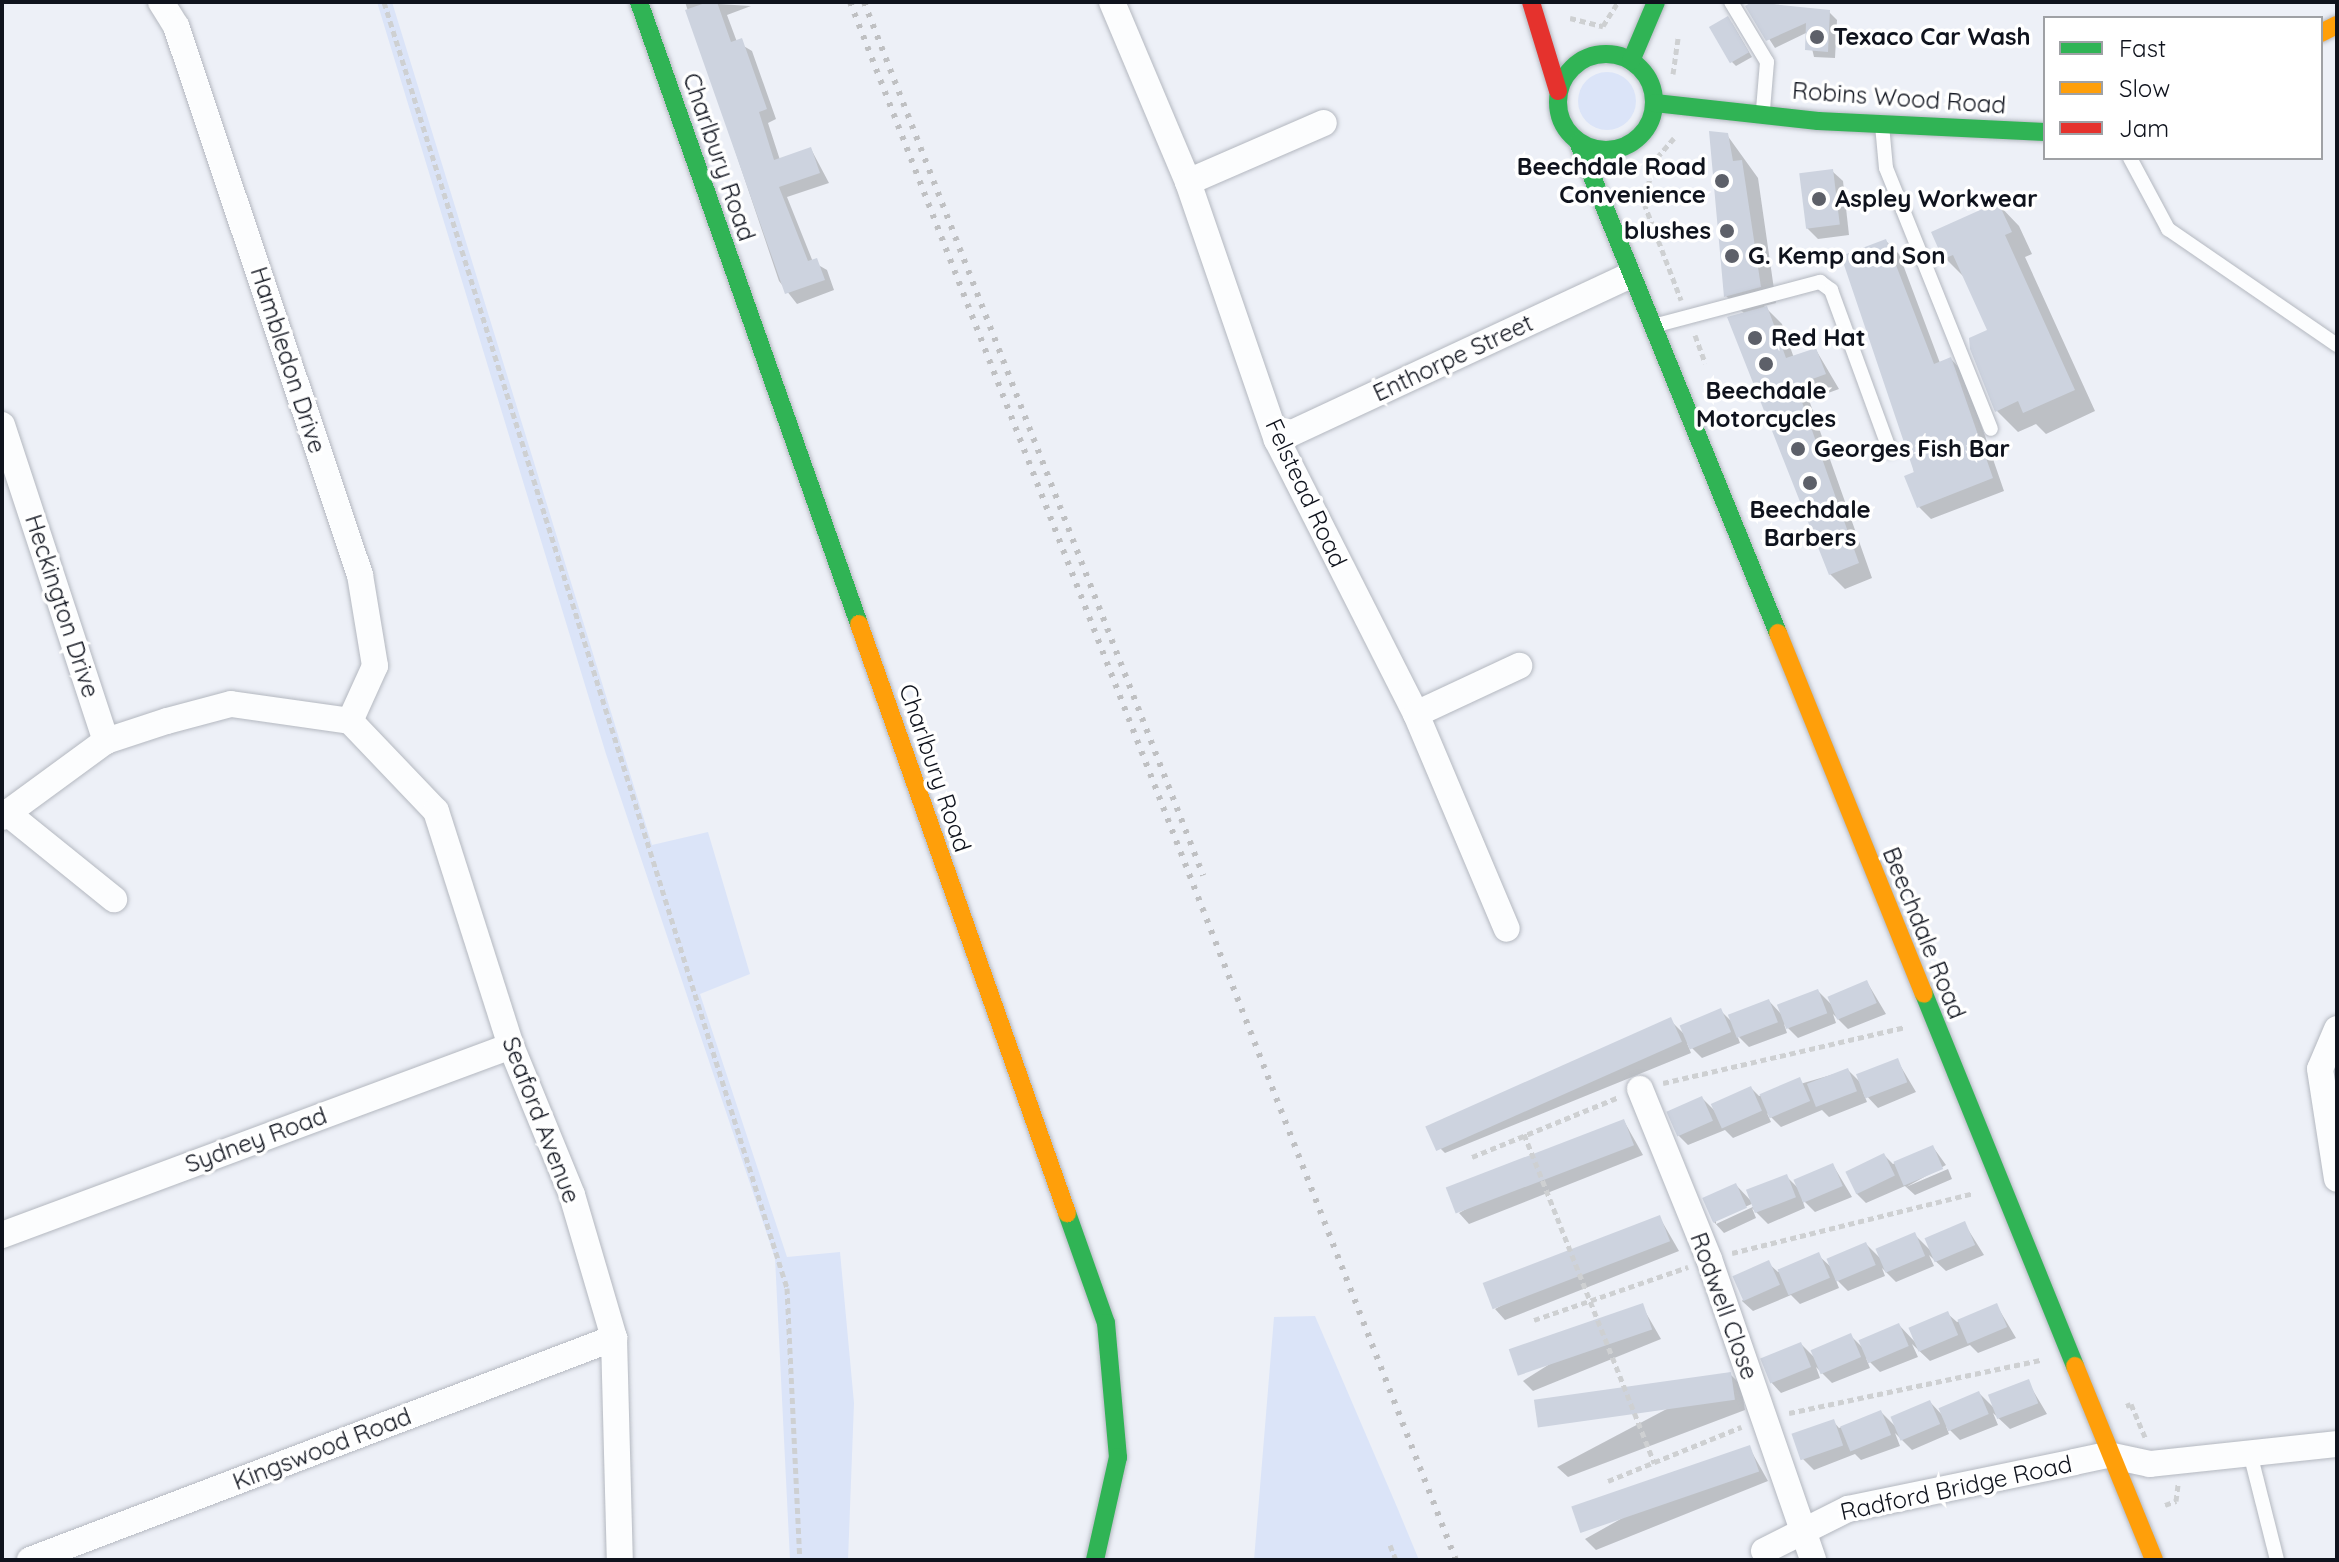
<!DOCTYPE html>
<style>
body{margin:0}
#map{position:relative;width:2339px;height:1562px;overflow:hidden;background:#edf0f7;font-family:Quicksand,sans-serif}
div>[style]{position:absolute}
.green>*{inset:0;background:#dbe4f8}
.round{border-radius:50%}
.shadow>*{inset:0;background:#0003}
.building>*{inset:0;background:#cdd3df;transform-origin:0 0}
.path>*{height:5px;margin-top:-2.5px;transform-origin:0;background:repeating-linear-gradient(90deg,#ced0d2 0 6px,transparent 0 10px)}
.roads{filter:drop-shadow(0 0 2px #b4b8c0) drop-shadow(0 0 2px #b4b8c0)}
.lane>*{height:14px;margin:-7px;padding:0 7px;transform-origin:7px;border-radius:7px;background:#fcfdfe}
.street>*{height:26px;margin:-13px;padding:0 13px;transform-origin:13px;border-radius:13px;background:#fcfdfe}
.fast>*{height:18px;margin:-9px;padding:0 9px;transform-origin:9px;border-radius:9px;background:#30b455}
.fast>.ring{margin:-9px;padding:0;box-sizing:content-box;background:none;border:18px solid #30b455;border-radius:50%}
.slow>*{height:18px;margin:-9px;padding:0 9px;transform-origin:9px;border-radius:9px;background:#ff9f0a}
.jam>*{height:18px;margin:-9px;padding:0 9px;transform-origin:9px;border-radius:9px;background:#e5322d}
.rail>*{height:6px;margin-top:-3px;transform-origin:0;background:repeating-linear-gradient(90deg,#bfc0c2 0 4px,transparent 0 12px)}
.dots>*{width:22px;height:22px;translate:-50% -50%;box-sizing:border-box;border:4px solid #fff;border-radius:50%}
span{translate:-50% -50%;white-space:nowrap;text-align:center;line-height:1.15;-webkit-text-stroke:7px #fff;paint-order:stroke}
.poi-label{font-size:24px;color:#0f131d;font-weight:700}
.left{translate:0 -50%;text-align:left}
.right{translate:-100% -50%;text-align:right}
.street-label{font-size:24px;color:#0f131d}
.frame{position:absolute;inset:0;border:4px solid #0f131d;pointer-events:none}
.legend{position:absolute;left:2043px;top:16px;width:280px;height:144px;box-sizing:border-box;background:#fff;border:2px solid #9fa1a5;margin:0;padding:10px 14px;list-style:none;font-size:24px;color:#0f131d}
.legend li{display:flex;align-items:center;gap:16px;height:40px}
.legend b{width:40px;border:2px solid #9fa1a5}
</style>
<div id="map">
<div class="green">
<i style="clip-path:polygon(377px 2px,392px 2px,652px 845px,708px 832px,750px 974px,700px 994px,787px 1257px,840px 1252px,854px 1403px,848px 1560px,790px 1560px,775px 1258px,606px 754px)"></i>
<i class="round" style="left:1578px;top:72px;width:58px;height:58px"></i>
<i style="clip-path:polygon(1315px 1316px,1397px 1507px,1419px 1560px,1254px 1560px,1274px 1317px)"></i>
</div>
<div class="shadow">
<i style="clip-path:polygon(685px 2px,751px 6px,727px 15px,737px 42px,752px 51px,776px 119px,768px 123px,780px 160px,811px 149px,829px 183px,787px 197px,813px 262px,827px 270px,834px 290px,797px 304px,779px 281px)"></i>
<i style="clip-path:polygon(1754px 2px,1829px 12px,1837px 20px,1835px 58px,1814px 57px,1808px 32px,1775px 48px,1748px 6px)"></i>
<i style="clip-path:polygon(1732px 23px,1752px 57px,1736px 66px,1732px 62px)"></i>
<i style="clip-path:polygon(1727px 135px,1758px 178px,1776px 303px,1764px 306px,1782px 324px,1794px 358px,1816px 350px,1839px 389px,1809px 400px,1872px 578px,1845px 589px,1830px 574px,1745px 314px,1726px 296px)"></i>
<i style="clip-path:polygon(1832px 171px,1843px 181px,1849px 235px,1818px 239px,1807px 228px)"></i>
<i style="clip-path:polygon(1998px 204px,2019px 226px,2032px 254px,2025px 257px,2095px 411px,2046px 434px,2036px 424px,2018px 432px,1997px 411px,1990px 331px,1966px 279px,1945px 258px)"></i>
<i style="clip-path:polygon(1886px 241px,1899px 254px,1940px 363px,1951px 359px,1963px 372px,2004px 491px,1931px 519px,1918px 506px)"></i>
<i style="clip-path:polygon(1867px 982px,1886px 1014px,1848px 1029px,1833px 1014px,1836px 1023px,1798px 1038px,1784px 1024px,1787px 1033px,1749px 1047px,1737px 1035px,1740px 1043px,1702px 1058px,1687px 1043px,1691px 1053px,1445px 1153px,1434px 1142px,1670px 1020px,1686px 1036px,1721px 1011px,1734px 1024px,1769px 1001px,1783px 1016px,1818px 991px,1833px 1006px)"></i>
<i style="clip-path:polygon(1897px 1060px,1916px 1092px,1878px 1108px,1863px 1092px,1867px 1102px,1829px 1117px,1822px 1110px,1781px 1127px,1767px 1113px,1771px 1122px,1733px 1138px,1725px 1130px,1688px 1145px,1678px 1135px,1702px 1098px,1716px 1112px,1751px 1088px,1759px 1096px,1848px 1070px,1863px 1085px)"></i>
<i style="clip-path:polygon(1624px 1121px,1643px 1155px,1469px 1224px,1459px 1213px)"></i>
<i style="clip-path:polygon(1933px 1147px,1946px 1165px,1906px 1187px,1948px 1169px,1952px 1179px,1915px 1195px,1905px 1186px,1866px 1203px,1856px 1193px,1884px 1155px,1893px 1164px)"></i>
<i style="clip-path:polygon(evenodd,1833px 1165px,1852px 1197px,1815px 1212px,1802px 1199px,1805px 1208px,1768px 1224px,1752px 1208px,1756px 1218px,1724px 1233px,1714px 1222px,1736px 1185px,1752px 1202px,1786px 1176px,1799px 1189px,1833px 1165px,1756px 1202px,1757px 1205px,1716px 1224px,1716px 1220px,1756px 1202px)"></i>
<i style="clip-path:polygon(1660px 1218px,1679px 1251px,1505px 1320px,1495px 1309px)"></i>
<i style="clip-path:polygon(1964px 1223px,1984px 1255px,1946px 1271px,1929px 1255px,1934px 1266px,1896px 1282px,1882px 1268px,1885px 1276px,1848px 1291px,1835px 1278px,1839px 1288px,1800px 1304px,1791px 1295px,1753px 1311px,1742px 1301px,1768px 1263px,1778px 1272px,1818px 1255px,1832px 1268px,1866px 1244px,1881px 1259px,1915px 1235px,1931px 1251px)"></i>
<i style="clip-path:polygon(1642px 1306px,1661px 1339px,1533px 1391px,1523px 1381px)"></i>
<i style="clip-path:polygon(1997px 1306px,2016px 1338px,1978px 1353px,1970px 1345px,1930px 1361px,1912px 1344px,1918px 1357px,1880px 1372px,1866px 1358px,1870px 1368px,1832px 1383px,1816px 1367px,1820px 1378px,1781px 1393px,1771px 1382px,1801px 1344px,1817px 1360px,1851px 1336px,1865px 1350px,1899px 1325px,1915px 1342px,1948px 1314px,1957px 1322px)"></i>
<i style="clip-path:polygon(1731px 1375px,1741px 1385px,1745px 1410px,1568px 1477px,1557px 1467px)"></i>
<i style="clip-path:polygon(2028px 1382px,2047px 1414px,2010px 1429px,1993px 1413px,1998px 1425px,1960px 1440px,1946px 1426px,1949px 1434px,1912px 1450px,1895px 1433px,1900px 1446px,1861px 1460px,1855px 1454px,1814px 1470px,1803px 1459px,1833px 1421px,1839px 1428px,1881px 1412px,1896px 1427px,1930px 1402px,1944px 1417px,1979px 1393px,1996px 1410px)"></i>
<i style="clip-path:polygon(1749px 1447px,1768px 1481px,1596px 1550px,1585px 1539px)"></i>
</div>
<div class="building">
<i style="clip-path:polygon(708px 2px,717px 2px,731px 42px,742px 38px,767px 109px,759px 112px,774px 160px,811px 147px,820px 173px,779px 187px,808px 261px,817px 258px,825px 280px,785px 294px,685px 10px)"></i>
<i style="clip-path:polygon(1752px 2px,1830px 10px,1828px 52px,1805px 50px,1806px 23px,1766px 41px,1745px 6px)"></i>
<i style="left:1728px;top:16px;width:42px;height:22px;rotate:60deg"></i>
<i style="clip-path:polygon(1709px 131px,1728px 133px,1733px 161px,1742px 160px,1761px 287px,1724px 297px)"></i>
<i style="left:1833px;top:169px;width:56px;height:34px;rotate:83deg"></i>
<i style="clip-path:polygon(1998px 202px,2012px 232px,2005px 235px,2075px 390px,2023px 413px,2018px 401px,1995px 412px,1970px 349px,1969px 338px,1987px 330px,1953px 255px,1943px 259px,1931px 232px)"></i>
<i style="clip-path:polygon(1886px 239px,1934px 364px,1951px 357px,1993px 478px,1917px 508px,1904px 476px,1914px 472px,1841px 256px)"></i>
<i style="clip-path:polygon(1767px 306px,1786px 358px,1816px 348px,1826px 374px,1796px 385px,1859px 563px,1829px 575px,1727px 317px)"></i>
<i style="left:1867px;top:980px;width:25px;height:43px;rotate:67deg"></i>
<i style="left:1818px;top:989px;width:26px;height:44px;rotate:69deg"></i>
<i style="left:1769px;top:999px;width:25px;height:44px;rotate:69deg"></i>
<i style="left:1721px;top:1008px;width:26px;height:45px;rotate:67deg"></i>
<i style="left:1671px;top:1017px;width:27px;height:269px;rotate:66deg"></i>
<i style="left:1898px;top:1058px;width:26px;height:45px;rotate:69deg"></i>
<i style="left:1848px;top:1068px;width:25px;height:44px;rotate:69deg"></i>
<i style="left:1800px;top:1077px;width:26px;height:44px;rotate:67deg"></i>
<i style="left:1751px;top:1086px;width:27px;height:44px;rotate:66deg"></i>
<i style="left:1702px;top:1096px;width:27px;height:39px;rotate:66deg"></i>
<i style="left:1624px;top:1119px;width:28px;height:191px;rotate:69deg"></i>
<i style="left:1933px;top:1145px;width:26px;height:43px;rotate:67deg"></i>
<i style="left:1884px;top:1153px;width:25px;height:43px;rotate:64deg"></i>
<i style="left:1833px;top:1163px;width:25px;height:43px;rotate:67deg"></i>
<i style="left:1787px;top:1174px;width:25px;height:44px;rotate:69deg"></i>
<i style="left:1736px;top:1183px;width:27px;height:37px;rotate:66deg"></i>
<i style="left:1660px;top:1215px;width:28px;height:190px;rotate:69deg"></i>
<i style="left:1965px;top:1221px;width:26px;height:44px;rotate:67deg"></i>
<i style="left:1915px;top:1232px;width:26px;height:43px;rotate:67deg"></i>
<i style="left:1866px;top:1242px;width:25px;height:43px;rotate:67deg"></i>
<i style="left:1819px;top:1252px;width:28px;height:45px;rotate:67deg"></i>
<i style="left:1769px;top:1260px;width:27px;height:40px;rotate:66deg"></i>
<i style="left:1643px;top:1303px;width:28px;height:142px;rotate:71deg"></i>
<i style="left:1997px;top:1303px;width:26px;height:43px;rotate:67deg"></i>
<i style="left:1948px;top:1311px;width:26px;height:43px;rotate:67deg"></i>
<i style="left:1899px;top:1323px;width:25px;height:44px;rotate:67deg"></i>
<i style="left:1851px;top:1333px;width:26px;height:44px;rotate:67deg"></i>
<i style="left:1801px;top:1342px;width:27px;height:44px;rotate:68deg"></i>
<i style="left:1731px;top:1372px;width:28px;height:199px;rotate:82deg"></i>
<i style="left:2029px;top:1379px;width:26px;height:44px;rotate:69deg"></i>
<i style="left:1979px;top:1391px;width:25px;height:44px;rotate:67deg"></i>
<i style="left:1930px;top:1400px;width:26px;height:43px;rotate:67deg"></i>
<i style="left:1881px;top:1410px;width:27px;height:44px;rotate:68deg"></i>
<i style="left:1834px;top:1419px;width:28px;height:45px;rotate:71deg"></i>
<i style="left:1750px;top:1445px;width:28px;height:189px;rotate:71deg"></i>
</div>
<div class="path">
<i style="left:384px;top:2px;width:1348px;rotate:72.6deg"></i>
<i style="left:787px;top:1288px;width:272px;rotate:87.3deg"></i>
<i style="left:1570px;top:18px;width:34px;rotate:14deg"></i>
<i style="left:1603px;top:26px;width:28px;rotate:-58deg"></i>
<i style="left:1673px;top:74px;width:36px;rotate:-82deg"></i>
<i style="left:1674px;top:138px;width:30px;rotate:131deg"></i>
<i style="left:1654px;top:161px;width:43px;rotate:103.4deg"></i>
<i style="left:1644px;top:203px;width:104px;rotate:69.1deg"></i>
<i style="left:1695px;top:335px;width:30px;rotate:70deg"></i>
<i style="left:1663px;top:1083px;width:249px;rotate:-13deg"></i>
<i style="left:1524px;top:1134px;width:354px;rotate:68.4deg"></i>
<i style="left:1472px;top:1157px;width:159px;rotate:-22.2deg"></i>
<i style="left:1732px;top:1253px;width:249px;rotate:-13.9deg"></i>
<i style="left:1534px;top:1320px;width:163px;rotate:-19deg"></i>
<i style="left:2126px;top:1406px;width:5px;rotate:-22deg"></i>
<i style="left:2131px;top:1404px;width:36px;rotate:67deg"></i>
<i style="left:1789px;top:1413px;width:258px;rotate:-11.9deg"></i>
<i style="left:1608px;top:1481px;width:144px;rotate:-22.1deg"></i>
<i style="left:2165px;top:1505px;width:12px;rotate:-20deg"></i>
<i style="left:2176px;top:1501px;width:17px;rotate:-83deg"></i>
<i style="left:1390px;top:1545px;width:16px;rotate:68deg"></i>
</div>
<div class="roads">
<div class="lane">
<i style="left:1731px;top:2px;width:70px;rotate:59deg"></i>
<i style="left:1767px;top:62px;width:48px;rotate:94.8deg"></i>
<i style="left:1882px;top:125px;width:43px;rotate:84.7deg"></i>
<i style="left:1886px;top:168px;width:281px;rotate:68.1deg"></i>
<i style="left:2130px;top:158px;width:81px;rotate:61.8deg"></i>
<i style="left:2168px;top:229px;width:205px;rotate:34.5deg"></i>
<i style="left:1657px;top:325px;width:169px;rotate:-14.8deg"></i>
<i style="left:1820px;top:282px;width:14px;rotate:36deg"></i>
<i style="left:1831px;top:290px;width:171px;rotate:69.9deg"></i>
<i style="left:2250px;top:1453px;width:110px;rotate:75.8deg"></i>
</div>
<div class="street">
<i style="left:161px;top:2px;width:28px;rotate:58deg"></i>
<i style="left:176px;top:26px;width:579px;rotate:71.47deg"></i>
<i style="left:360px;top:575px;width:92px;rotate:80.6deg"></i>
<i style="left:375px;top:666px;width:60px;rotate:114.4deg"></i>
<i style="left:1112px;top:2px;width:195px;rotate:67.1deg"></i>
<i style="left:1188px;top:182px;width:273px;rotate:71deg"></i>
<i style="left:1277px;top:440px;width:307px;rotate:63.1deg"></i>
<i style="left:1416px;top:714px;width:233px;rotate:67.1deg"></i>
<i style="left:1188px;top:182px;width:148px;rotate:-23.5deg"></i>
<i style="left:2px;top:425px;width:333px;rotate:71.8deg"></i>
<i style="left:1277px;top:440px;width:388px;rotate:-25deg"></i>
<i style="left:1416px;top:714px;width:114px;rotate:-25deg"></i>
<i style="left:350px;top:721px;width:124px;rotate:46.3deg"></i>
<i style="left:436px;top:811px;width:247px;rotate:72.3deg"></i>
<i style="left:511px;top:1046px;width:161px;rotate:67.7deg"></i>
<i style="left:572px;top:1195px;width:149px;rotate:73.6deg"></i>
<i style="left:614px;top:1338px;width:222px;rotate:88.5deg"></i>
<i style="left:6px;top:812px;width:139px;rotate:38.9deg"></i>
<i style="left:2px;top:817px;width:129px;rotate:-36.2deg"></i>
<i style="left:106px;top:741px;width:64px;rotate:-18.2deg"></i>
<i style="left:167px;top:721px;width:66px;rotate:-14.9deg"></i>
<i style="left:231px;top:704px;width:120px;rotate:8.1deg"></i>
<i style="left:2337px;top:1029px;width:43px;rotate:113deg"></i>
<i style="left:2320px;top:1069px;width:111px;rotate:81.2deg"></i>
<i style="left:1640px;top:1089px;width:183px;rotate:67.9deg"></i>
<i style="left:1709px;top:1259px;width:318px;rotate:70.9deg"></i>
<i style="left:2px;top:1235px;width:543px;rotate:-20.37deg"></i>
<i style="left:1764px;top:1551px;width:94px;rotate:-26.6deg"></i>
<i style="left:1848px;top:1509px;width:231px;rotate:-11.7deg"></i>
<i style="left:2074px;top:1462px;width:35px;rotate:-12deg"></i>
<i style="left:2108px;top:1455px;width:43px;rotate:12.1deg"></i>
<i style="left:2150px;top:1464px;width:188px;rotate:-6.1deg"></i>
<i style="left:30px;top:1560px;width:625px;rotate:-20.81deg"></i>
</div>
<div class="fast">
<i style="left:639px;top:2px;width:660px;rotate:70.52deg"></i>
<i class="ring" style="left:1558px;top:54px;width:78px;height:78px"></i>
<i style="left:1631px;top:61px;width:64px;rotate:-67deg"></i>
<i style="left:1655px;top:103px;width:164px;rotate:6.3deg"></i>
<i style="left:1818px;top:121px;width:227px;rotate:2.8deg"></i>
<i style="left:1578px;top:142px;width:530px;rotate:67.84deg"></i>
<i style="left:1924px;top:994px;width:401px;rotate:67.9deg"></i>
<i style="left:1067px;top:1213px;width:117px;rotate:70.5deg"></i>
<i style="left:1106px;top:1323px;width:135px;rotate:84.9deg"></i>
<i style="left:1118px;top:1457px;width:106px;rotate:102.6deg"></i>
</div>
<div class="slow">
<i style="left:2321px;top:33px;width:18px;rotate:-27deg"></i>
<i style="left:859px;top:624px;width:625px;rotate:70.55deg"></i>
<i style="left:1778px;top:633px;width:389px;rotate:68deg"></i>
<i style="left:2075px;top:1366px;width:209px;rotate:67.8deg"></i>
</div>
<div class="jam">
<i style="left:1531px;top:2px;width:93px;rotate:73.1deg"></i>
</div>
</div>
<div class="rail">
<i style="left:850px;top:2px;width:1672px;rotate:68.75deg"></i>
<i style="left:864px;top:2px;width:937px;rotate:68.78deg"></i>
</div>
<div class="dots">
<i style="left:1817px;top:37px;background:#5d6069"></i>
<i style="left:1722px;top:181px;background:#5d6069"></i>
<i style="left:1819px;top:199px;background:#5d6069"></i>
<i style="left:1727px;top:231px;background:#5d6069"></i>
<i style="left:1732px;top:256px;background:#5d6069"></i>
<i style="left:1755px;top:338px;background:#5d6069"></i>
<i style="left:1766px;top:364px;background:#5d6069"></i>
<i style="left:1798px;top:449px;background:#5d6069"></i>
<i style="left:1810px;top:483px;background:#5d6069"></i>
</div>
<div class="poi-label">
<span class="left" style="left:1833px;top:37px">Texaco Car Wash</span>
<span class="right" style="left:1706px;top:181px">Beechdale Road<br>Convenience</span>
<span class="left" style="left:1835px;top:199px">Aspley Workwear</span>
<span class="right" style="left:1711px;top:231px">blushes</span>
<span class="left" style="left:1748px;top:256px">G. Kemp and Son</span>
<span class="left" style="left:1771px;top:338px">Red Hat</span>
<span style="left:1766px;top:405px">Beechdale<br>Motorcycles</span>
<span class="left" style="left:1814px;top:449px">Georges Fish Bar</span>
<span style="left:1810px;top:524px">Beechdale<br>Barbers</span>
</div>
<div class="street-label">
<span style="left:1899px;top:98px;rotate:4deg">Robins Wood Road</span>
<span style="left:719px;top:157px;rotate:71deg">Charlbury Road</span>
<span style="left:1453px;top:358px;rotate:-25deg">Enthorpe Street</span>
<span style="left:288px;top:360px;rotate:72deg">Hambledon Drive</span>
<span style="left:1306px;top:493px;rotate:65deg">Felstead Road</span>
<span style="left:62px;top:606px;rotate:72deg">Heckington Drive</span>
<span style="left:935px;top:768px;rotate:71deg">Charlbury Road</span>
<span style="left:1924px;top:933px;rotate:68deg">Beechdale Road</span>
<span style="left:541px;top:1120px;rotate:69deg">Seaford Avenue</span>
<span style="left:256px;top:1140px;rotate:-20deg">Sydney Road</span>
<span style="left:1724px;top:1306px;rotate:70deg">Rodwell Close</span>
<span style="left:322px;top:1449px;rotate:-21deg">Kingswood Road</span>
<span style="left:1956px;top:1488px;rotate:-12deg">Radford Bridge Road</span>
</div>
<div class="frame"></div>
<ul class="legend">
<li><b style="height:10px;background:#30b455"></b>Fast</li>
<li><b style="height:10px;background:#ff9f0a"></b>Slow</li>
<li><b style="height:10px;background:#e5322d"></b>Jam</li>
</ul>
</div>
